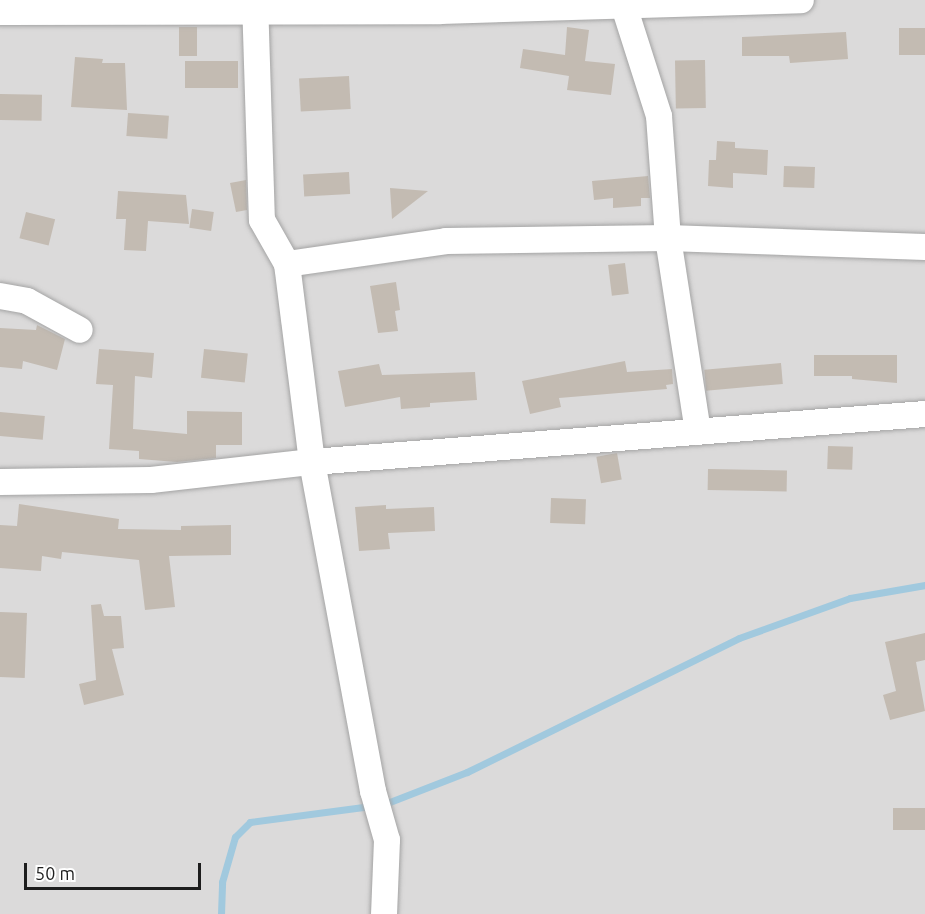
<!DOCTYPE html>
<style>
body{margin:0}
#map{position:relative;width:925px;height:914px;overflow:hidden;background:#eeece2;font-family:Ubuntu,sans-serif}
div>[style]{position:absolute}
.residential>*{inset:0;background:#dbdada;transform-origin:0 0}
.stream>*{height:7px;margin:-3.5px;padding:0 3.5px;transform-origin:3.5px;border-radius:3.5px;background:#a1c9de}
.building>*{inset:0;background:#c3bbb2;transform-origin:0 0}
.roads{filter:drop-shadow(0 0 2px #a4a4a4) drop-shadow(0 0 2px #a4a4a4)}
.minor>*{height:26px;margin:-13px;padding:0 13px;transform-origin:13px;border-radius:13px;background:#fff}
span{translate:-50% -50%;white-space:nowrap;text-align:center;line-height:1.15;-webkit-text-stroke:4.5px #fff;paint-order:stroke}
.scale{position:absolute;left:24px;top:863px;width:177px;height:27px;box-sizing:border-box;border:3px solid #1d1d1d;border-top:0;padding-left:8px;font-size:18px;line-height:21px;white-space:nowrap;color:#1d1d1d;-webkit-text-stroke:4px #fff;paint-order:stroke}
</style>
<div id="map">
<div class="residential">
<i style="left:0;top:0;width:925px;height:914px"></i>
</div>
<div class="stream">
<i style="left:382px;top:805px;width:91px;rotate:-21.2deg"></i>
<i style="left:467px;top:772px;width:303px;rotate:-26.2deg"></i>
<i style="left:739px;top:638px;width:118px;rotate:-19.8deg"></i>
<i style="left:850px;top:598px;width:76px;rotate:-9.8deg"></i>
<i style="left:221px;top:914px;width:32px;rotate:-88deg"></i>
<i style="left:222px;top:882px;width:47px;rotate:-73.9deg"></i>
<i style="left:235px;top:837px;width:21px;rotate:-45deg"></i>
<i style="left:250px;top:822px;width:122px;rotate:-7.5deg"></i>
</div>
<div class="building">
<i style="left:179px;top:27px;width:18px;height:29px"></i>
<i style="clip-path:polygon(567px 27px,589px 30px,585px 61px,615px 64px,611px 95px,567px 90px,569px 76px,520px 68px,523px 49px,565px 55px)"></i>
<i style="left:899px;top:28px;width:26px;height:27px"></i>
<i style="clip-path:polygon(846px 32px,848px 59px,790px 63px,789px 56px,742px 56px,742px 37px)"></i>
<i style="clip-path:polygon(75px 57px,103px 59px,102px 63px,125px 63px,127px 110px,71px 107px)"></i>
<i style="left:705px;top:60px;width:48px;height:30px;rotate:89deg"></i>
<i style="left:238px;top:61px;width:27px;height:53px;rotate:90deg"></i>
<i style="left:349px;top:76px;width:33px;height:50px;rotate:87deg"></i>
<i style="left:0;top:94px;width:42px;height:26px;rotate:1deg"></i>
<i style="left:128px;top:113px;width:41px;height:23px;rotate:4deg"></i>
<i style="clip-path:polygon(717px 141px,735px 142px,735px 148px,768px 150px,767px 175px,733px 173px,733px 188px,708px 186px,709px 160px,716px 160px)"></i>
<i style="left:784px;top:166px;width:31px;height:21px;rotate:2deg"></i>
<i style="left:349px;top:172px;width:22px;height:46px;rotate:87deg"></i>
<i style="clip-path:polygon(648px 176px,650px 198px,641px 198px,641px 206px,613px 208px,613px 198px,594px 200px,592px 181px)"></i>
<i style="clip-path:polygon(246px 180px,247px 210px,236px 212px,230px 183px)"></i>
<i style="clip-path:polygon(390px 188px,428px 191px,392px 219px)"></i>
<i style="clip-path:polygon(118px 191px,186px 195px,189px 224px,148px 221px,146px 251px,124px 250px,126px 219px,116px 219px)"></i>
<i style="left:192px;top:209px;width:22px;height:19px;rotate:8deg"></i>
<i style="left:26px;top:212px;width:30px;height:27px;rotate:14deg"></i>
<i style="left:625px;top:263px;width:31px;height:17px;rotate:83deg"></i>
<i style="clip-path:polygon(396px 282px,400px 310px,395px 311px,398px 331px,378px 333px,370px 286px)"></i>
<i style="clip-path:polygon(37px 325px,65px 339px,57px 370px,23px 361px,22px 369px,0 367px,0 328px,36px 330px)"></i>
<i style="clip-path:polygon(99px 349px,154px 353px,152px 378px,135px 376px,133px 429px,187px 434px,187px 411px,242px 412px,242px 445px,216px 445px,216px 458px,177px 462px,139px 459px,139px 451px,109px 449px,113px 385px,96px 384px)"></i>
<i style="left:204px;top:349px;width:44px;height:29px;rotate:6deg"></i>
<i style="clip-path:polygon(814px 355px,897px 355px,897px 383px,852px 379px,852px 376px,814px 376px)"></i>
<i style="clip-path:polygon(625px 361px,627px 372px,672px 369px,673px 384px,666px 385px,667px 389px,559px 398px,561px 407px,530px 414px,522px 381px)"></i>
<i style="left:781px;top:363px;width:21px;height:77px;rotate:85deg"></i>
<i style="clip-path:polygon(379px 364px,382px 375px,475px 372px,477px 400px,430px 403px,430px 407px,401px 409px,400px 397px,345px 407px,338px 371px)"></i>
<i style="left:0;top:412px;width:45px;height:24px;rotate:5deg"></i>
<i style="left:828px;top:446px;width:25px;height:23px;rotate:2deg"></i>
<i style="left:617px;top:453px;width:27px;height:21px;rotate:80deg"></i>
<i style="left:708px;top:469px;width:79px;height:21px;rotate:1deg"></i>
<i style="left:551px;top:498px;width:35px;height:25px;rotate:2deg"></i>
<i style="clip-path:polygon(19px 504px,119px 519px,118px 529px,181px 530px,181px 526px,231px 525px,231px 555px,169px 556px,175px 607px,145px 610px,139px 560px,62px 552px,61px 559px,42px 556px,41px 571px,0 568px,0 525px,17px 526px)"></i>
<i style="clip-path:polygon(386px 505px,386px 509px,434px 507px,435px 531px,388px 533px,390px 549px,359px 551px,355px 507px)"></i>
<i style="clip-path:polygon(101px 604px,104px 616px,121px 616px,124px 648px,112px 649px,124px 695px,84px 705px,79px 684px,96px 680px,91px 605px)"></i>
<i style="left:0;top:612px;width:27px;height:65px;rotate:2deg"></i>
<i style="clip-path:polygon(925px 633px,925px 660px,916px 662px,925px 711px,890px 720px,883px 695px,896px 691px,885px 642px)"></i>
<i style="left:925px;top:808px;width:22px;height:32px;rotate:90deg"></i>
</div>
<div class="roads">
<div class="minor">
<i style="left:255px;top:0;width:220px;rotate:88.2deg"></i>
<i style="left:262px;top:220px;width:51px;rotate:60.4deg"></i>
<i style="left:287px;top:264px;width:200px;rotate:82.8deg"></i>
<i style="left:312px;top:462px;width:335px;rotate:79.5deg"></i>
<i style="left:373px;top:791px;width:51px;rotate:74.1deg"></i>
<i style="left:387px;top:840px;width:74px;rotate:92.3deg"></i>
<i style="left:622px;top:0;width:122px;rotate:72.3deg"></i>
<i style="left:659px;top:116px;width:122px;rotate:85.8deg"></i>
<i style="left:668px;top:238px;width:196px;rotate:81.2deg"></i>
<i style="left:0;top:12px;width:440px;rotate:-0.1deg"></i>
<i style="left:440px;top:11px;width:361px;rotate:-1.7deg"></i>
<i style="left:287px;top:264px;width:161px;rotate:-8.2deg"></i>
<i style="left:446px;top:241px;width:222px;rotate:-0.8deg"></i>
<i style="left:668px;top:238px;width:257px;rotate:2deg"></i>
<i style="left:0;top:296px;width:27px;rotate:10deg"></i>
<i style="left:27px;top:301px;width:60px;rotate:28.7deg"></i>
<i style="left:0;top:482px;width:151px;rotate:-0.8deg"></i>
<i style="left:151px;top:480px;width:162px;rotate:-6.4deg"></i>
<i style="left:312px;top:462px;width:615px;rotate:-4.48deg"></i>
</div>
</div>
<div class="scale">50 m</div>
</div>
